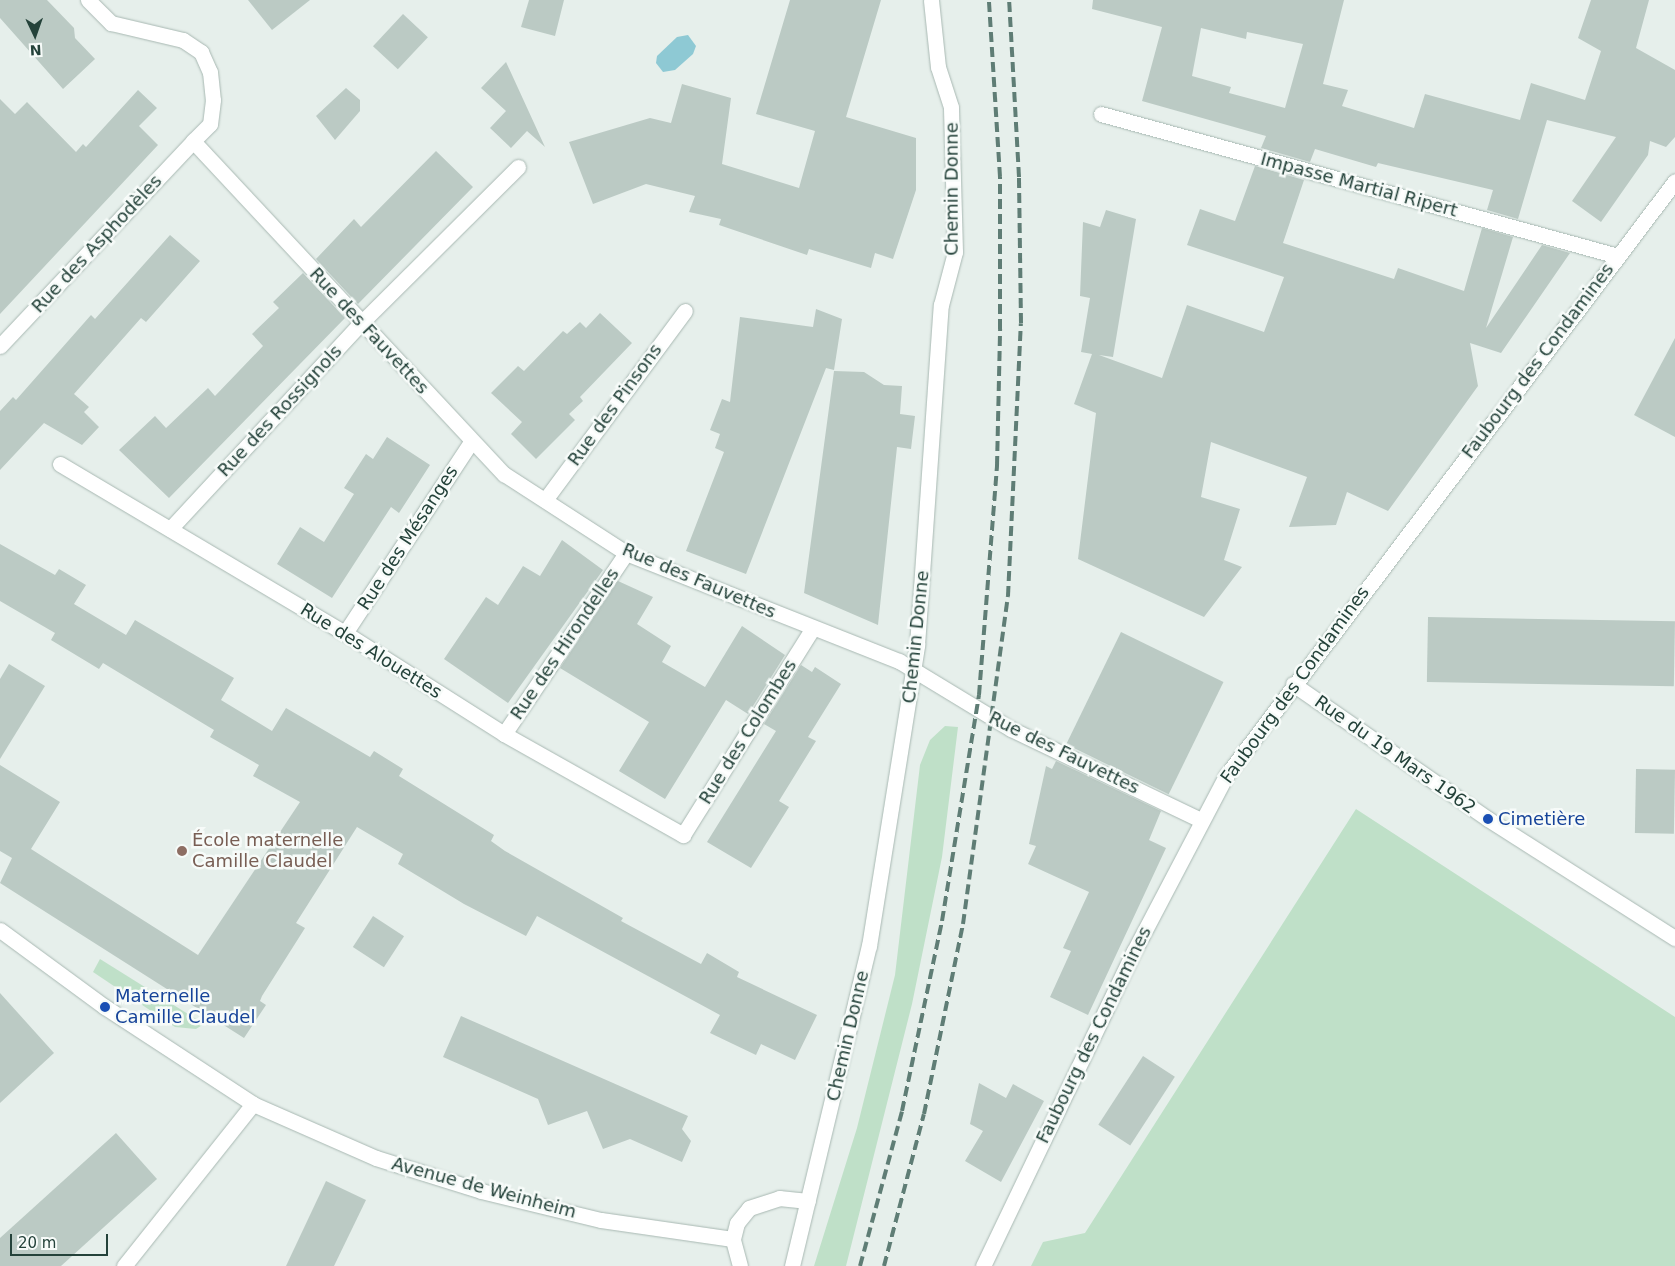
<!DOCTYPE html>
<meta charset="utf-8">
<style>
body{margin:0}
#map{position:relative;width:1675px;height:1266px;overflow:hidden;background:#e6efeb;font-family:"DejaVu Sans",sans-serif}
div>[style]{position:absolute}
.green>*{inset:0;background:#bfe0c8}
.water>*{inset:0;background:#8ec9d4}
.building>*{inset:0;background:#bbcac4;transform-origin:0 0}
.roads{filter:drop-shadow(0 0 1px #a8b8b2) drop-shadow(0 0 1px #a8b8b2)}
.minor>*{height:15px;margin:-7.5px;padding:0 7.5px;transform-origin:7.5px;border-radius:7.5px;background:#fff}
.rail>*{height:4px;margin-top:-2px;transform-origin:0;background:repeating-linear-gradient(90deg,#5f7d75 0 10px,transparent 0 15px)}
.dots>*{width:14px;height:14px;translate:-50% -50%;box-sizing:border-box;border:2px solid #f7fbf9;border-radius:50%}
span{translate:-50% -50%;white-space:nowrap;text-align:center;line-height:1.15;-webkit-text-stroke:5px #f7fbf9;paint-order:stroke}
.street-label{font-size:18px;color:#24423a}
.transit-label{font-size:18px;color:#164399}
.left{translate:0 -50%;text-align:left}
.education-label{font-size:18px;color:#785e54}
.north{position:absolute;left:10px;top:10px;width:50px;height:50px;-webkit-text-stroke:4px #f7fbf9;paint-order:stroke;rotate:177deg;font-size:14px;font-weight:700;line-height:20px;text-align:center;color:#24423a}
.north::after{content:'';display:block;margin:auto;width:18px;height:22px;background:#24423a;clip-path:polygon(50% 0,100% 100%,50% 72%,0 100%)}
.scale{position:absolute;left:10px;top:1234px;width:98px;height:22px;box-sizing:border-box;border:2px solid #24423a;border-top:0;padding-left:6px;font-size:15px;line-height:18px;white-space:nowrap;color:#24423a;-webkit-text-stroke:4px #f7fbf9;paint-order:stroke}
</style>
<div id="map">
<div class="green">
<i style="clip-path:polygon(945px 726px,958px 727px,942px 857px,912px 1004px,846px 1266px,814px 1266px,857px 1128px,895px 975px,920px 765px,930px 740px)"></i>
<i style="clip-path:polygon(1356px 809px,1675px 1017px,1675px 1266px,1031px 1266px,1043px 1242px,1085px 1233px)"></i>
<i style="clip-path:polygon(100px 959px,204px 1024px,196px 1029px,175px 1027px,93px 972px)"></i>
</div>
<div class="water">
<i style="clip-path:polygon(688px 35px,696px 46px,693px 54px,675px 70px,663px 72px,656px 63px,657px 56px,677px 37px)"></i>
</div>
<div class="building">
<i style="clip-path:polygon(0 0,47px 0,74px 28px,75px 38px,95px 59px,63px 89px,0 18px)"></i>
<i style="clip-path:polygon(248px 0,310px 0,272px 30px)"></i>
<i style="clip-path:polygon(529px 0,564px 0,555px 36px,521px 27px)"></i>
<i style="clip-path:polygon(790px 0,881px 0,846px 117px,916px 138px,916px 190px,893px 259px,875px 253px,871px 268px,809px 249px,807px 255px,719px 225px,721px 219px,689px 212px,695px 196px,646px 184px,593px 204px,569px 142px,650px 118px,671px 123px,682px 84px,731px 98px,722px 164px,799px 188px,815px 131px,756px 114px)"></i>
<i style="clip-path:polygon(evenodd,1093px 0,1344px 0,1323px 84px,1348px 90px,1342px 106px,1414px 128px,1425px 94px,1520px 120px,1531px 83px,1585px 100px,1601px 51px,1578px 38px,1591px 0,1649px 0,1636px 48px,1675px 70px,1675px 137px,1666px 147px,1650px 141px,1648px 155px,1601px 222px,1572px 201px,1616px 137px,1547px 120px,1518px 219px,1487px 210px,1493px 190px,1378px 163px,1376px 167px,1315px 149px,1310px 162px,1261px 148px,1266px 136px,1142px 101px,1162px 27px,1092px 9px,1093px 0,1201px 28px,1246px 39px,1247px 32px,1303px 44px,1285px 108px,1229px 93px,1231px 87px,1192px 76px,1201px 28px)"></i>
<i style="left:403px;top:14px;width:34px;height:44px;rotate:43deg"></i>
<i style="clip-path:polygon(506px 62px,545px 147px,527px 131px,511px 148px,490px 128px,506px 111px,481px 88px)"></i>
<i style="clip-path:polygon(346px 88px,360px 100px,360px 111px,335px 140px,316px 116px)"></i>
<i style="clip-path:polygon(138px 90px,157px 108px,139px 126px,158px 145px,0 314px,0 99px,15px 114px,27px 102px,76px 152px,83px 144px,86px 147px)"></i>
<i style="clip-path:polygon(436px 151px,473px 187px,358px 304px,316px 259px,354px 219px,361px 227px)"></i>
<i style="clip-path:polygon(1255px 166px,1304px 180px,1283px 243px,1394px 279px,1398px 268px,1464px 291px,1482px 228px,1513px 237px,1486px 328px,1542px 245px,1570px 253px,1501px 353px,1470px 343px,1478px 386px,1388px 511px,1347px 492px,1336px 525px,1289px 527px,1307px 477px,1211px 442px,1201px 497px,1240px 509px,1224px 560px,1242px 567px,1204px 617px,1078px 559px,1096px 413px,1074px 404px,1092px 354px,1081px 352px,1090px 298px,1080px 296px,1083px 222px,1100px 227px,1106px 210px,1136px 219px,1113px 357px,1099px 355px,1162px 378px,1187px 305px,1264px 332px,1284px 277px,1187px 245px,1200px 209px,1235px 221px)"></i>
<i style="clip-path:polygon(170px 235px,200px 261px,146px 322px,141px 318px,74px 394px,89px 407px,84px 412px,99px 427px,82px 445px,44px 423px,0 470px,0 411px,13px 397px,16px 400px,91px 315px,95px 319px)"></i>
<i style="clip-path:polygon(303px 273px,345px 318px,169px 498px,119px 450px,155px 416px,166px 428px,208px 388px,215px 396px,263px 346px,252px 334px,279px 308px,273px 302px)"></i>
<i style="clip-path:polygon(816px 309px,842px 319px,834px 370px,826px 368px,746px 574px,686px 551px,724px 452px,715px 448px,720px 434px,710px 430px,722px 399px,730px 402px,740px 317px,813px 327px)"></i>
<i style="clip-path:polygon(600px 313px,632px 343px,580px 397px,583px 401px,569px 414px,575px 420px,536px 459px,511px 434px,522px 422px,491px 393px,518px 366px,524px 371px,563px 331px,567px 334px,580px 322px,586px 328px)"></i>
<i style="clip-path:polygon(1675px 338px,1675px 437px,1634px 415px)"></i>
<i style="clip-path:polygon(834px 371px,864px 372px,884px 385px,902px 386px,900px 414px,915px 416px,911px 449px,897px 447px,878px 625px,804px 593px)"></i>
<i style="clip-path:polygon(387px 437px,430px 465px,399px 513px,391px 507px,332px 598px,277px 564px,300px 527px,324px 542px,354px 494px,344px 488px,366px 454px,373px 459px)"></i>
<i style="clip-path:polygon(562px 540px,603px 570px,508px 703px,444px 659px,486px 597px,498px 605px,523px 566px,540px 576px)"></i>
<i style="clip-path:polygon(0 544px,55px 575px,59px 569px,86px 585px,74px 604px,126px 635px,135px 620px,234px 678px,221px 700px,272px 731px,286px 708px,370px 757px,374px 751px,403px 769px,399px 776px,494px 835px,491px 841px,505px 851px,623px 918px,621px 921px,701px 964px,707px 953px,739px 972px,737px 977px,817px 1015px,795px 1060px,761px 1044px,756px 1055px,710px 1033px,720px 1015px,537px 916px,526px 936px,464px 904px,398px 864px,403px 854px,357px 827px,296px 923px,305px 928px,262px 996px,260px 1001px,266px 1005px,244px 1038px,0 883px,12px 858px,0 851px,0 765px,60px 802px,31px 849px,198px 955px,300px 802px,253px 776px,259px 765px,210px 737px,214px 730px,103px 663px,99px 669px,51px 640px,55px 633px,0 601px)"></i>
<i style="clip-path:polygon(618px 581px,653px 597px,637px 624px,671px 646px,662px 662px,705px 687px,742px 626px,785px 655px,748px 714px,726px 700px,665px 799px,619px 771px,649px 722px,560px 668px)"></i>
<i style="left:1428px;top:617px;width:247px;height:65px;rotate:1deg"></i>
<i style="left:1121px;top:632px;width:114px;height:125px;rotate:26deg"></i>
<i style="clip-path:polygon(9px 664px,45px 686px,0 759px,0 679px)"></i>
<i style="clip-path:polygon(801px 665px,812px 672px,815px 667px,841px 684px,808px 737px,816px 741px,779px 801px,789px 807px,751px 868px,707px 842px,776px 731px,764px 724px)"></i>
<i style="clip-path:polygon(1056px 761px,1161px 811px,1149px 840px,1166px 848px,1088px 1015px,1050px 997px,1071px 951px,1063px 948px,1089px 892px,1028px 864px,1036px 846px,1029px 844px,1046px 766px,1052px 769px)"></i>
<i style="left:1636px;top:769px;width:39px;height:64px;rotate:1deg"></i>
<i style="left:373px;top:916px;width:37px;height:37px;rotate:33deg"></i>
<i style="clip-path:polygon(0 993px,54px 1053px,0 1103px)"></i>
<i style="clip-path:polygon(461px 1016px,688px 1116px,682px 1129px,691px 1141px,682px 1162px,630px 1139px,603px 1149px,587px 1111px,548px 1125px,538px 1099px,443px 1057px)"></i>
<i style="left:1143px;top:1056px;width:38px;height:82px;rotate:33deg"></i>
<i style="clip-path:polygon(979px 1083px,1006px 1098px,1013px 1084px,1044px 1101px,1001px 1182px,965px 1161px,983px 1131px,970px 1124px)"></i>
<i style="clip-path:polygon(116px 1133px,157px 1179px,61px 1266px,0 1266px,0 1238px)"></i>
<i style="clip-path:polygon(326px 1181px,366px 1200px,334px 1266px,286px 1266px)"></i>
</div>
<div class="roads">
<div class="minor">
<i style="left:88px;top:0;width:33px;rotate:45deg"></i>
<i style="left:111px;top:23px;width:74px;rotate:13.3deg"></i>
<i style="left:183px;top:40px;width:22px;rotate:34deg"></i>
<i style="left:201px;top:52px;width:22px;rotate:66deg"></i>
<i style="left:210px;top:72px;width:28px;rotate:84deg"></i>
<i style="left:213px;top:100px;width:24px;rotate:97deg"></i>
<i style="left:210px;top:124px;width:24px;rotate:135deg"></i>
<i style="left:1101px;top:114px;width:536px;rotate:15.36deg"></i>
<i style="left:0;top:346px;width:282px;rotate:-46.7deg"></i>
<i style="left:193px;top:141px;width:456px;rotate:47deg"></i>
<i style="left:504px;top:474px;width:145px;rotate:32.9deg"></i>
<i style="left:626px;top:553px;width:294px;rotate:21.6deg"></i>
<i style="left:899px;top:661px;width:131px;rotate:31.3deg"></i>
<i style="left:1011px;top:729px;width:211px;rotate:25.6deg"></i>
<i style="left:60px;top:464px;width:331px;rotate:30.7deg"></i>
<i style="left:345px;top:633px;width:188px;rotate:32.4deg"></i>
<i style="left:504px;top:734px;width:206px;rotate:29.4deg"></i>
<i style="left:683px;top:835px;width:243px;rotate:-57.9deg"></i>
<i style="left:545px;top:500px;width:235px;rotate:-53.5deg"></i>
<i style="left:170px;top:529px;width:282px;rotate:-47.2deg"></i>
<i style="left:362px;top:322px;width:220px;rotate:-44.8deg"></i>
<i style="left:345px;top:633px;width:229px;rotate:-56.6deg"></i>
<i style="left:1293px;top:684px;width:237px;rotate:34.7deg"></i>
<i style="left:1488px;top:819px;width:222px;rotate:32.5deg"></i>
<i style="left:504px;top:734px;width:218px;rotate:-56deg"></i>
<i style="left:0;top:930px;width:130px;rotate:36.3deg"></i>
<i style="left:105px;top:1007px;width:177px;rotate:33.2deg"></i>
<i style="left:253px;top:1104px;width:134px;rotate:23.7deg"></i>
<i style="left:376px;top:1158px;width:110px;rotate:17.4deg"></i>
<i style="left:481px;top:1191px;width:123px;rotate:13.6deg"></i>
<i style="left:601px;top:1220px;width:133px;rotate:8.2deg"></i>
<i style="left:124px;top:1266px;width:207px;rotate:-51.5deg"></i>
<i style="left:740px;top:1266px;width:28px;rotate:-105deg"></i>
<i style="left:733px;top:1239px;width:16px;rotate:-76deg"></i>
<i style="left:737px;top:1223px;width:19px;rotate:-51deg"></i>
<i style="left:749px;top:1208px;width:32px;rotate:-18deg"></i>
<i style="left:779px;top:1198px;width:29px;rotate:6deg"></i>
<i style="left:792px;top:1266px;width:329px;rotate:-76.5deg"></i>
<i style="left:869px;top:946px;width:305px;rotate:-80.9deg"></i>
<i style="left:917px;top:645px;width:341px;rotate:-86deg"></i>
<i style="left:941px;top:305px;width:55px;rotate:-75.2deg"></i>
<i style="left:955px;top:252px;width:145px;rotate:-91.6deg"></i>
<i style="left:951px;top:107px;width:42px;rotate:-108deg"></i>
<i style="left:938px;top:67px;width:67px;rotate:-96deg"></i>
<i style="left:983px;top:1266px;width:349px;rotate:-64.4deg"></i>
<i style="left:1134px;top:951px;width:198px;rotate:-62.3deg"></i>
<i style="left:1226px;top:776px;width:745px;rotate:-52.96deg"></i>
</div>
</div>
<div class="rail">
<i style="left:860px;top:1266px;width:161px;rotate:-74.8deg"></i>
<i style="left:902px;top:1111px;width:194px;rotate:-78.1deg"></i>
<i style="left:942px;top:921px;width:229px;rotate:-80.7deg"></i>
<i style="left:979px;top:695px;width:230px;rotate:-85.5deg"></i>
<i style="left:997px;top:466px;width:137px;rotate:-88.7deg"></i>
<i style="left:1000px;top:329px;width:152px;rotate:-90deg"></i>
<i style="left:1000px;top:177px;width:177px;rotate:-93.6deg"></i>
<i style="left:884px;top:1266px;width:157px;rotate:-75.3deg"></i>
<i style="left:924px;top:1114px;width:194px;rotate:-78.4deg"></i>
<i style="left:963px;top:924px;width:331px;rotate:-82.2deg"></i>
<i style="left:1008px;top:596px;width:273px;rotate:-87.3deg"></i>
<i style="left:1021px;top:323px;width:146px;rotate:-90.8deg"></i>
<i style="left:1019px;top:177px;width:177px;rotate:-93.2deg"></i>
</div>
<div class="dots">
<i style="left:1488px;top:819px;background:#1a4fb4"></i>
<i style="left:182px;top:851px;background:#8d6e63"></i>
<i style="left:105px;top:1007px;background:#1a4fb4"></i>
</div>
<div class="street-label">
<span style="left:1359px;top:185px;rotate:15deg">Impasse Martial Ripert</span>
<span style="left:952px;top:189px;rotate:-90deg">Chemin Donne</span>
<span style="left:97px;top:244px;rotate:-47deg">Rue des Asphodèles</span>
<span style="left:369px;top:331px;rotate:47deg">Rue des Fauvettes</span>
<span style="left:1538px;top:361px;rotate:-53deg">Faubourg des Condamines</span>
<span style="left:615px;top:405px;rotate:-54deg">Rue des Pinsons</span>
<span style="left:280px;top:411px;rotate:-47deg">Rue des Rossignols</span>
<span style="left:408px;top:538px;rotate:-57deg">Rue des Mésanges</span>
<span style="left:699px;top:581px;rotate:23deg">Rue des Fauvettes</span>
<span style="left:916px;top:637px;rotate:-84deg">Chemin Donne</span>
<span style="left:565px;top:644px;rotate:-56deg">Rue des Hirondelles</span>
<span style="left:371px;top:651px;rotate:32deg">Rue des Alouettes</span>
<span style="left:1295px;top:685px;rotate:-54deg">Faubourg des Condamines</span>
<span style="left:748px;top:732px;rotate:-58deg">Rue des Colombes</span>
<span style="left:1064px;top:753px;rotate:26deg">Rue des Fauvettes</span>
<span style="left:1395px;top:755px;rotate:35deg">Rue du 19 Mars 1962</span>
<span style="left:1094px;top:1035px;rotate:-64deg">Faubourg des Condamines</span>
<span style="left:848px;top:1036px;rotate:-77deg">Chemin Donne</span>
<span style="left:484px;top:1188px;rotate:15deg">Avenue de Weinheim</span>
</div>
<div class="transit-label">
<span class="left" style="left:1498px;top:819px">Cimetière</span>
<span class="left" style="left:115px;top:1007px">Maternelle<br>Camille Claudel</span>
</div>
<div class="education-label">
<span class="left" style="left:192px;top:851px">École maternelle<br>Camille Claudel</span>
</div>
<div class="north">N</div>
<div class="scale">20 m</div>
</div>
